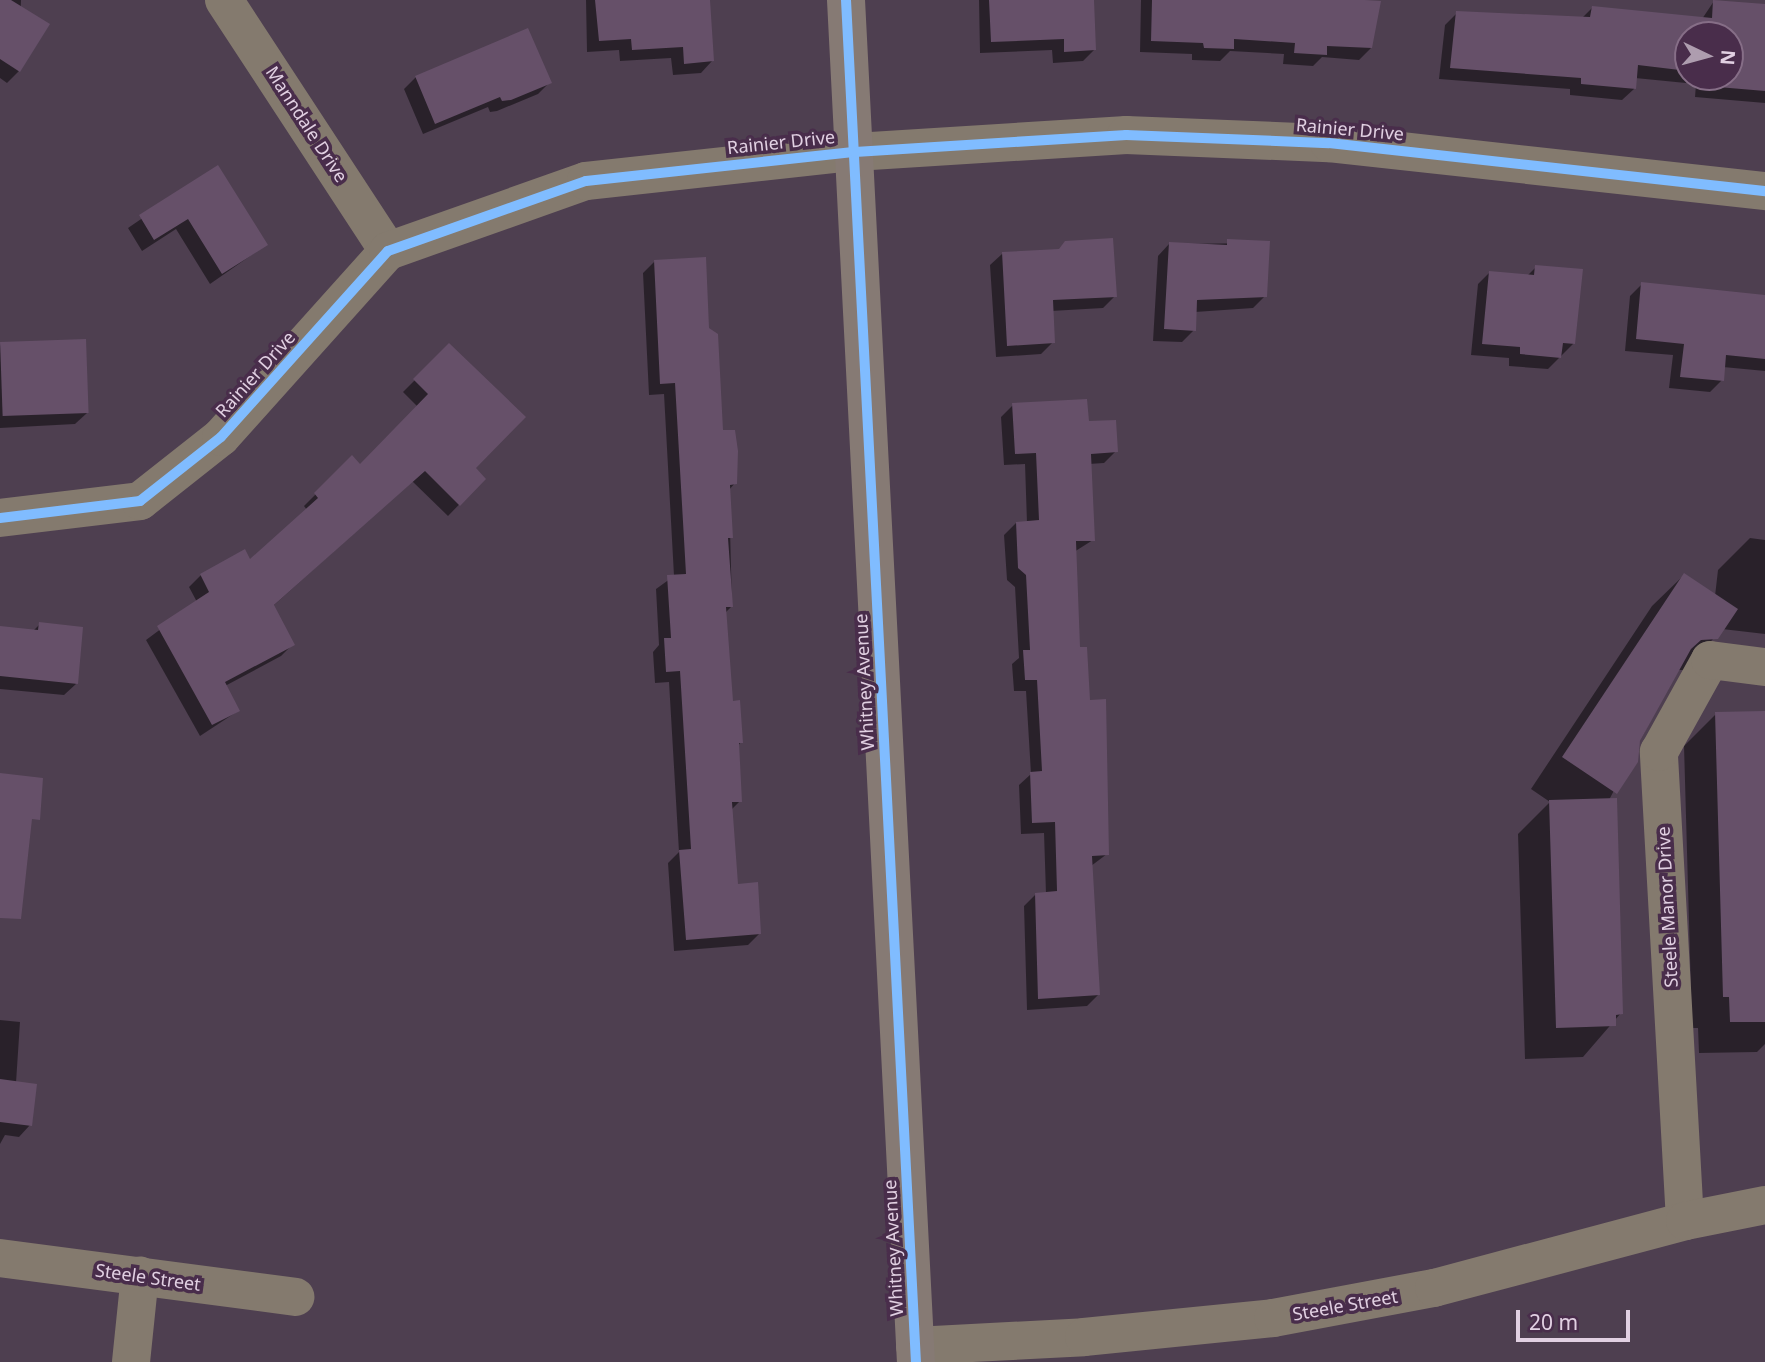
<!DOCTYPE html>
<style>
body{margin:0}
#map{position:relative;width:1765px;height:1362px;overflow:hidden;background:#4e3f50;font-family:"Noto Sans",sans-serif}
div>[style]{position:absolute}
.shadow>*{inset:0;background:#0007}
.building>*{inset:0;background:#665069;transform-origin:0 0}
.minor>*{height:38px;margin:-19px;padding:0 19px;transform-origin:19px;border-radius:19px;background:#847a6e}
.major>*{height:38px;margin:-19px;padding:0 19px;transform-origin:19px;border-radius:19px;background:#867a74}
.cycleway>*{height:10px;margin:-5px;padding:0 5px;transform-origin:5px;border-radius:5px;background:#80bcff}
span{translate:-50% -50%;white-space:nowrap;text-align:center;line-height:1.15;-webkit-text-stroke:7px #492d4b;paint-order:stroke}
.street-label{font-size:18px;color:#e1d0e2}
.north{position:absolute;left:1674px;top:21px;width:70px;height:70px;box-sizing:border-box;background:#492d4b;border:2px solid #866e87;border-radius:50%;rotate:95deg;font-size:19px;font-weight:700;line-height:28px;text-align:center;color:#e1d0e2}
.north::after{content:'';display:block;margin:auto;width:24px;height:32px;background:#ae9daf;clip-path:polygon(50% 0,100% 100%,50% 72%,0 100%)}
.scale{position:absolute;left:1516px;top:1310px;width:114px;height:32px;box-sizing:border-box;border:4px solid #e1d0e2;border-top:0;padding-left:9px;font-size:21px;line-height:24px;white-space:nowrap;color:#e1d0e2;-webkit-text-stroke:5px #492d4b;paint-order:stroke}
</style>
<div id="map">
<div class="shadow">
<i style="clip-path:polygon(0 0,21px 0,19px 71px,7px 83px,0 78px)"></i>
<i style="clip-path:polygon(586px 0,708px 0,712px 61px,701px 73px,673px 75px,671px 58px,620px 61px,619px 50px,587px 52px)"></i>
<i style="clip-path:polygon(1092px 0,1095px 49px,1083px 61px,1053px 63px,1052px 50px,980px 53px,979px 0)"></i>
<i style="clip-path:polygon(1141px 0,1353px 0,1371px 48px,1359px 60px,1322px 57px,1313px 66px,1283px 64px,1284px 54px,1230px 51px,1220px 61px,1192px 60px,1192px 54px,1140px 52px)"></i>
<i style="clip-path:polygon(evenodd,1714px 1px,1765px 6px,1765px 103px,1695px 97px,1696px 84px,1635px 78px,1634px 89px,1622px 100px,1570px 95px,1570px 89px,1439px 79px,1445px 25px,1457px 13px,1581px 19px,1592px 8px,1702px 19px,1714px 1px,1688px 35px,1730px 35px,1730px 77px,1688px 77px,1688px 35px)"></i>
<i style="clip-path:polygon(416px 77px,550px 82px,538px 94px,497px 111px,490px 112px,488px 107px,423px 134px,404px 89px)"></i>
<i style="clip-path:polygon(217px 167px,266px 245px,210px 284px,176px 229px,142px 251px,128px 228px)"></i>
<i style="clip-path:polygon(1268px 243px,1265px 296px,1253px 308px,1195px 312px,1194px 330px,1182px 342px,1153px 341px,1158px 256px,1169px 244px)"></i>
<i style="clip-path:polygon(1002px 254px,1115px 296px,1103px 308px,1051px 311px,1053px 342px,1041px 354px,996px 357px,990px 265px)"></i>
<i style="clip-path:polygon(655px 261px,708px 329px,721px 432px,735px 483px,729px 490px,732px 606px,725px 613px,731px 703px,741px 742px,737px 747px,740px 801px,731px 810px,736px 886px,760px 933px,748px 945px,674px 951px,668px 863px,679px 852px,669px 682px,655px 683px,653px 652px,659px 645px,656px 589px,674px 576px,664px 394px,649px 395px,643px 273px)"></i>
<i style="clip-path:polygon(1536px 267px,1574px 343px,1548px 369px,1509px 366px,1509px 358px,1471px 355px,1478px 284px,1490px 272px,1527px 276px)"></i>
<i style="clip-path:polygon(1642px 284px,1765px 296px,1765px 371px,1723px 367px,1722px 380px,1710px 392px,1669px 388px,1673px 355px,1625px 351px,1630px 296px)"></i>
<i style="clip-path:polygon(0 344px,87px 413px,75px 424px,0 428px)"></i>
<i style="clip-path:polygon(449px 346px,473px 468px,484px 479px,448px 516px,412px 481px,273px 606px,293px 644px,281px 656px,225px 686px,238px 711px,200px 736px,146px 640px,197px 602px,189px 587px,201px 575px,249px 561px,307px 510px,304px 506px,352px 458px,360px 466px,418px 407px,403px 392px)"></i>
<i style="clip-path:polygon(1013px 405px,1087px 423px,1116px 451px,1104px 463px,1089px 464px,1093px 540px,1074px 552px,1079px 649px,1107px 854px,1091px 866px,1099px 994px,1087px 1006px,1027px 1010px,1024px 906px,1036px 894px,1046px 894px,1044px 833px,1021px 834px,1019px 785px,1031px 774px,1026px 691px,1014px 691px,1012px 664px,1019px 658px,1015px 587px,1007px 580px,1004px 535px,1016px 523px,1027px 523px,1025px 464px,1004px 465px,1001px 417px)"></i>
<i style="clip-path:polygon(1750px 538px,1765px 540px,1765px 634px,1722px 629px,1685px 670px,1677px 670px,1609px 800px,1621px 1013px,1583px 1057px,1525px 1059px,1518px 834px,1550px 802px,1531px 789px,1652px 606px,1684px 575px,1715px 596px,1718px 570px)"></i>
<i style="clip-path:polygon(40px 624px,76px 684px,64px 695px,0 689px,0 627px,33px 631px)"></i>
<i style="clip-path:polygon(1765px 713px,1765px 1044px,1757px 1052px,1699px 1053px,1698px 1028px,1692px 1028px,1684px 746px,1716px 714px)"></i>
<i style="clip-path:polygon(0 1020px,20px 1022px,16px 1083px,30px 1125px,19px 1137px,5px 1135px,0 1144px)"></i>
</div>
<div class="building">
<i style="clip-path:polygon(0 0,11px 0,50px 24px,20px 72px,0 59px)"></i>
<i style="clip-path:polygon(595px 0,710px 0,714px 61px,684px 64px,683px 47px,632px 50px,631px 39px,599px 41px)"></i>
<i style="clip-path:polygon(989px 0,1094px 0,1096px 50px,1064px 52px,1064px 39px,991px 42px)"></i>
<i style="clip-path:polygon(1152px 0,1365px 0,1381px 1px,1372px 48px,1327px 46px,1327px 55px,1294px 53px,1295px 43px,1234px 39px,1234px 49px,1204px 48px,1203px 43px,1151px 41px)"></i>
<i style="clip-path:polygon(1713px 0,1765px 4px,1765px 91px,1706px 86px,1706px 77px,1730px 77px,1730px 35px,1688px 35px,1688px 71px,1638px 65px,1636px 89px,1581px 84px,1581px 78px,1450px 68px,1456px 11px,1590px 17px,1592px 6px,1712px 18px)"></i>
<i style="clip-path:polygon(528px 28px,552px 83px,511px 100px,502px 101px,500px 97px,435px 124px,415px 76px)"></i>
<i style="clip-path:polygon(218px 165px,268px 245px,222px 274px,188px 219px,154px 240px,139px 215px)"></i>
<i style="clip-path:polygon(1113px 238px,1117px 297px,1053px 300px,1055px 343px,1007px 346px,1002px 252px,1059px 249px,1065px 241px)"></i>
<i style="clip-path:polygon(1227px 239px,1270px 241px,1267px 297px,1197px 300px,1196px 331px,1164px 329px,1169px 242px,1227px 245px)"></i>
<i style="clip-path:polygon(706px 257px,709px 328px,718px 334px,723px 430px,735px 430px,738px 451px,737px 484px,730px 485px,733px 538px,728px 538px,733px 607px,726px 607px,733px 701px,740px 700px,743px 743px,739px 743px,742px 802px,732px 802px,738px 884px,758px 882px,761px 934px,686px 940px,679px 850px,691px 849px,680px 671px,666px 672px,664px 638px,671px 638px,667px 575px,686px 574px,675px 383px,660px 384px,654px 260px)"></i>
<i style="clip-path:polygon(1535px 265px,1583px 269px,1575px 344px,1563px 343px,1561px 358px,1520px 354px,1520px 347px,1482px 344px,1489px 271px,1534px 275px)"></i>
<i style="clip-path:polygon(1641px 282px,1765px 295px,1765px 359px,1726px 355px,1724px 381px,1680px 377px,1684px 344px,1636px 339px)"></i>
<i style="left:86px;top:339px;width:74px;height:86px;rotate:88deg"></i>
<i style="clip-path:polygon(449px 343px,526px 417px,476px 468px,486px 479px,460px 506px,425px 471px,274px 605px,295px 645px,225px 682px,240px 711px,212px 725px,157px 626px,209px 592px,200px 574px,245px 549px,250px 559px,318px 498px,314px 493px,352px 455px,360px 464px,428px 394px,413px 379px)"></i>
<i style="clip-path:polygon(1087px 399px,1089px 421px,1116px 420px,1118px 452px,1091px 454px,1095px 541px,1076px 541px,1080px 647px,1087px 647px,1090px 700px,1106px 699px,1109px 855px,1092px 856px,1100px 995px,1038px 999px,1035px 893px,1057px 891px,1055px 822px,1032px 823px,1030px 772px,1042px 771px,1037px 680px,1025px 680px,1023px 650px,1030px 650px,1026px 575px,1018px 568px,1016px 522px,1039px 520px,1036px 453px,1015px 454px,1012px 403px)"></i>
<i style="clip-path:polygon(1684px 573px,1738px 609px,1718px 639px,1701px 640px,1691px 649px,1640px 741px,1638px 762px,1617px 794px,1562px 757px)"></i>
<i style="clip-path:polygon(39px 622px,83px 627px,78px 684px,0 676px,0 626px,38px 630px)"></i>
<i style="clip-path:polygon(1765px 711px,1765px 1022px,1730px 1022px,1729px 997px,1723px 997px,1715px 712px)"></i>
<i style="clip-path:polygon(0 773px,43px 778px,40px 820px,32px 819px,21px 919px,0 918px)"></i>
<i style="clip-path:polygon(1617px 798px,1623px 1014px,1616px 1015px,1616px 1026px,1556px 1028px,1549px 800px)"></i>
<i style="clip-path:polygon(0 1079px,37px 1084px,32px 1126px,0 1122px)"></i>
</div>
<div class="minor">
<i style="left:224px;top:0;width:300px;rotate:56.8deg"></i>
<i style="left:0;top:518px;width:141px;rotate:-6.9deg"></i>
<i style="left:140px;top:501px;width:103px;rotate:-38.3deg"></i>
<i style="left:221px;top:437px;width:250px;rotate:-48.1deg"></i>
<i style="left:388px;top:251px;width:210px;rotate:-19.5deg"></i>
<i style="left:586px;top:181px;width:271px;rotate:-6.2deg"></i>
<i style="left:855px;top:152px;width:272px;rotate:-3.6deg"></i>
<i style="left:1126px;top:135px;width:203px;rotate:2.3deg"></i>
<i style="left:1329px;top:143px;width:439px;rotate:6.3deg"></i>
<i style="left:1685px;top:1221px;width:470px;rotate:-93.2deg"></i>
<i style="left:1659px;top:752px;width:105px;rotate:-61deg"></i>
<i style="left:1710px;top:660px;width:55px;rotate:7.3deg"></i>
<i style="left:0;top:1258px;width:298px;rotate:7.5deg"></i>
<i style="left:915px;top:1346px;width:169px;rotate:-3deg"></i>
<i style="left:1084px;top:1337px;width:190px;rotate:-5.7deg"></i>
<i style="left:1273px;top:1318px;width:164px;rotate:-10.6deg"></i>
<i style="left:1434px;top:1288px;width:260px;rotate:-14.9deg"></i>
<i style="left:1685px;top:1221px;width:82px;rotate:-11.3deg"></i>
<i style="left:131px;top:1362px;width:87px;rotate:-84.1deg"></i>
</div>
<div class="major">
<i style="left:846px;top:0;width:1364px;rotate:87.06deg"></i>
</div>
<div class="cycleway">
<i style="left:846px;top:0;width:1364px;rotate:87.06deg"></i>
<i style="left:0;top:518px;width:141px;rotate:-6.9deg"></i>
<i style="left:140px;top:501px;width:103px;rotate:-38.3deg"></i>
<i style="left:221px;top:437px;width:250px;rotate:-48.1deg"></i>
<i style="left:388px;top:251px;width:210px;rotate:-19.5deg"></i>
<i style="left:586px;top:181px;width:271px;rotate:-6.2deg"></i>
<i style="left:855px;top:152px;width:272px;rotate:-3.6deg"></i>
<i style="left:1126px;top:135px;width:203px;rotate:2.3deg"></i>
<i style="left:1329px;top:143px;width:439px;rotate:6.3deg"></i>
</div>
<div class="street-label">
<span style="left:307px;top:124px;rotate:57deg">Manndale Drive</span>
<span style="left:1350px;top:129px;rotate:5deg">Rainier Drive</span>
<span style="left:781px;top:142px;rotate:-6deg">Rainier Drive</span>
<span style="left:255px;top:374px;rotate:-48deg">Rainier Drive</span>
<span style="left:864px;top:682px;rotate:-93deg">Whitney Avenue</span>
<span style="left:1667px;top:907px;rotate:-93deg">Steele Manor Drive</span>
<span style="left:893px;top:1248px;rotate:-93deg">Whitney Avenue</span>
<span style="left:148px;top:1277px;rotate:8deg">Steele Street</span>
<span style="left:1345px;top:1305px;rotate:-10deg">Steele Street</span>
</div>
<div class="north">N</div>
<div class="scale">20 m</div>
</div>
